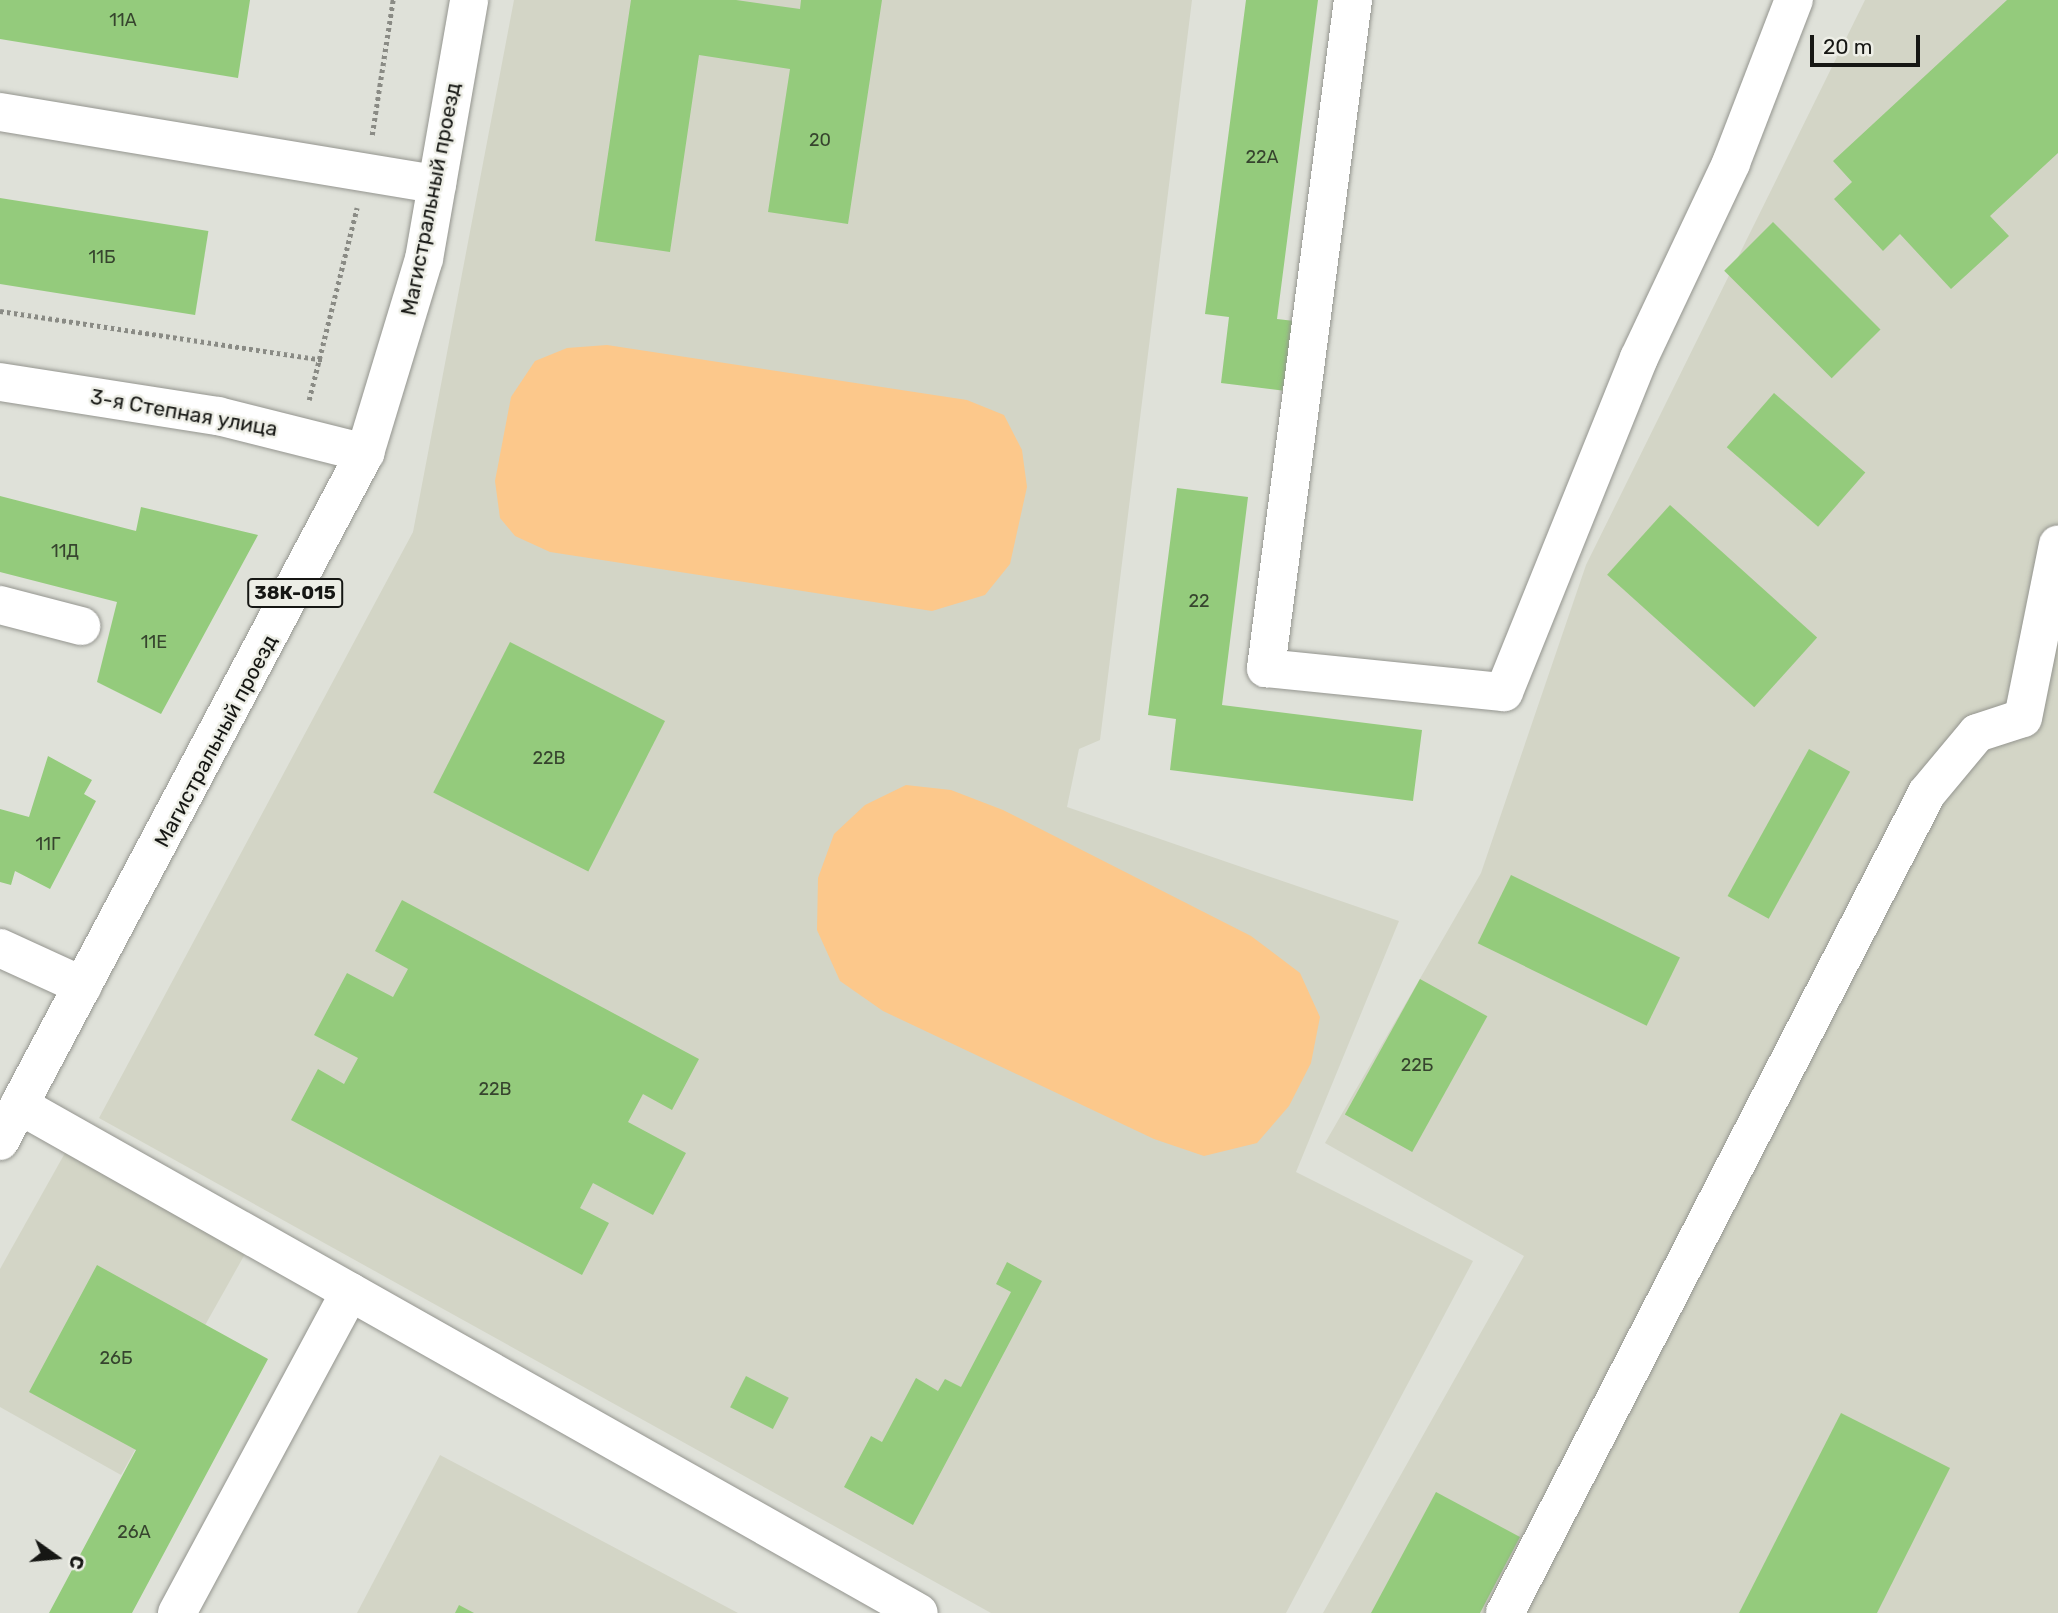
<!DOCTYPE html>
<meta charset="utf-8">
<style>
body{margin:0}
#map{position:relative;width:2058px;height:1613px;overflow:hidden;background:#dfe1d9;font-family:Rubik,sans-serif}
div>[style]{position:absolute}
.built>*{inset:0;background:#d3d5c6}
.green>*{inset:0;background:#fcc88b}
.building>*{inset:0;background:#94cb7c;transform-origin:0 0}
.path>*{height:4.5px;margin-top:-2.25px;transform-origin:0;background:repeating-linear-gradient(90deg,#8a8b85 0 3.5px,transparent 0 7px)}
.roads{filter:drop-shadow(0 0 2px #94958f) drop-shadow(0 0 2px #94958f)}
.minor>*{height:38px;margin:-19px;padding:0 19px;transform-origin:19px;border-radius:19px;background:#fff}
.major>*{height:38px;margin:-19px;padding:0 19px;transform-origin:19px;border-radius:19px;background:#fff}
span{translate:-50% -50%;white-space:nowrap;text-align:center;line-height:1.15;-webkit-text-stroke:5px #edeee6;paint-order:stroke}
.number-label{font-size:18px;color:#36442e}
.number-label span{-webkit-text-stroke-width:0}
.shield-label span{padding:2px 5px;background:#edeee6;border:2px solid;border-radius:5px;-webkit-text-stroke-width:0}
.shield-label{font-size:19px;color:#161714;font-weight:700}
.street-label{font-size:21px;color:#161714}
.north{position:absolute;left:21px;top:1522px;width:70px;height:70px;-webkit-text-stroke:5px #edeee6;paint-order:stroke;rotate:105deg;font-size:19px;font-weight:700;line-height:28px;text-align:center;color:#161714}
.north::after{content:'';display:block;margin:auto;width:24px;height:32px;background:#161714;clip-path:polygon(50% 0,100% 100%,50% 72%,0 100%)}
.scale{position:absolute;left:1810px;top:35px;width:110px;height:32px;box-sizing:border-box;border:4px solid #161714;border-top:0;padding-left:9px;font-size:21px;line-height:24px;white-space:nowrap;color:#161714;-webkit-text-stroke:5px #edeee6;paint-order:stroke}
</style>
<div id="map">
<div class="built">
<i style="clip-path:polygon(514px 0,1192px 0,1100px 740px,1079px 749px,1067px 807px,1399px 921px,1296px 1172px,1473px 1261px,1286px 1613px,991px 1613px,99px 1118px,413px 532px)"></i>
<i style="clip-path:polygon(1865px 0,2058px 0,2058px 1613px,1323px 1613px,1524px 1256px,1325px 1143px,1481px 873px,1586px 565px)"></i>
<i style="clip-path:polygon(65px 1153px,245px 1254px,121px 1475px,0 1407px,0 1269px)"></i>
<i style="clip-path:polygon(440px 1455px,738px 1613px,357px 1613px)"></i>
</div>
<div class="green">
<i style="clip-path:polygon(607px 345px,967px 400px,1004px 415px,1022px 450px,1027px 487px,1010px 564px,985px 595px,932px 611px,550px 552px,515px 536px,500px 518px,495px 481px,511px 397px,535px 361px,567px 348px)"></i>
<i style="clip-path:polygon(906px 785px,951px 790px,1003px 810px,1251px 936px,1300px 973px,1320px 1017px,1311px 1063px,1289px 1106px,1257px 1143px,1204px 1156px,1154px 1139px,883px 1011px,840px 981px,817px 930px,818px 878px,834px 834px,865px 805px)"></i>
</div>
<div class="building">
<i style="clip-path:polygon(0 0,250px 0,238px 78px,0 39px)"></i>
<i style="clip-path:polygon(631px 0,736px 0,800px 9px,801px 0,882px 0,848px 224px,768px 212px,790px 69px,699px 55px,670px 252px,595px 241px)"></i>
<i style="clip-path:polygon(1246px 0,1318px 0,1277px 319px,1303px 322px,1294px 392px,1221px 383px,1229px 317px,1205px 314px)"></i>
<i style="clip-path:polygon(2007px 0,2058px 0,2058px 153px,1990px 216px,2009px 236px,1951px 289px,1900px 234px,1883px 251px,1834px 199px,1852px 182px,1833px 161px)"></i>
<i style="left:0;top:198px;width:211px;height:85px;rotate:9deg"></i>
<i style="left:1773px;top:222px;width:152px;height:69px;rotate:45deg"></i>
<i style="left:1774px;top:393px;width:121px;height:72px;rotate:41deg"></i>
<i style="clip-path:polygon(1177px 488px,1248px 497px,1222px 705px,1422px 730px,1413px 801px,1170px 770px,1176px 719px,1148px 715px)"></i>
<i style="clip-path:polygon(0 496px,136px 531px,141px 507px,258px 535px,161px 714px,97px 682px,117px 602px,0 572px)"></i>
<i style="left:1670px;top:505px;width:198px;height:94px;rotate:42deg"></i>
<i style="left:510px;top:642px;width:174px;height:169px;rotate:27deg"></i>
<i style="left:1809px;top:749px;width:47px;height:168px;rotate:29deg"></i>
<i style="clip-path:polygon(48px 756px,92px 780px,84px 794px,96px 801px,50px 889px,15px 871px,11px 885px,0 882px,0 809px,29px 817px)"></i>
<i style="left:1511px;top:875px;width:188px;height:76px;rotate:26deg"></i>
<i style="clip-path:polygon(402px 900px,699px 1059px,672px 1110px,643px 1094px,628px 1122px,686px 1153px,653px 1215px,593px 1183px,580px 1208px,609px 1223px,582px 1275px,291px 1120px,318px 1069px,344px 1084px,358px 1058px,314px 1035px,347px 973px,393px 997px,408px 969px,375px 951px)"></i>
<i style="left:1420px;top:979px;width:77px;height:155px;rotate:29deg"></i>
<i style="clip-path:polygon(1007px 1262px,1042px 1281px,913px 1525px,844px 1487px,871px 1436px,882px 1442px,916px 1378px,938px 1391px,945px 1379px,961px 1387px,1011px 1292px,996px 1284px)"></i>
<i style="clip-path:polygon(97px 1265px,268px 1359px,132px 1613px,49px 1613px,136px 1450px,29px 1392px)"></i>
<i style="left:746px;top:1376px;width:48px;height:35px;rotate:27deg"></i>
<i style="clip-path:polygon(1841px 1413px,1950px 1468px,1877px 1613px,1739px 1613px)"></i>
<i style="clip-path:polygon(1436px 1492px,1520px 1537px,1480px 1613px,1371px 1613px)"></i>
<i style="clip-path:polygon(459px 1605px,474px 1613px,455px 1613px)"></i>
</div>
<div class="path">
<i style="left:372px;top:135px;width:137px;rotate:-81.2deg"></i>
<i style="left:0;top:311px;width:327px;rotate:8.6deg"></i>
<i style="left:309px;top:400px;width:198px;rotate:-76deg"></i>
</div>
<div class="roads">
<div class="minor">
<i style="left:1353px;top:0;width:674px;rotate:97.42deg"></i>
<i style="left:1266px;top:668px;width:239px;rotate:5.8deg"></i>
<i style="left:1504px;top:692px;width:360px;rotate:-68deg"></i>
<i style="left:1639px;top:358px;width:216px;rotate:-64.7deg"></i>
<i style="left:1731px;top:163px;width:175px;rotate:-68.9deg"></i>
<i style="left:0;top:112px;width:443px;rotate:9.4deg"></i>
<i style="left:0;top:382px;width:221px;rotate:8.9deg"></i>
<i style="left:218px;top:416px;width:152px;rotate:14.1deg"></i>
<i style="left:0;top:605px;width:84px;rotate:14.5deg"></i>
<i style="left:0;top:948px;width:91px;rotate:24.6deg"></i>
<i style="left:19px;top:1105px;width:1033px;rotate:29.44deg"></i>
<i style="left:177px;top:1613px;width:365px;rotate:-61.7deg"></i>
<i style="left:1505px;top:1613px;width:922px;rotate:-62.77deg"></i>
<i style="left:1927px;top:793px;width:78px;rotate:-50.2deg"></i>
<i style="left:1977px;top:733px;width:48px;rotate:-18.1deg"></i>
<i style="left:2023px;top:718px;width:177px;rotate:-78.6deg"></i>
</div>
<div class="major">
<i style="left:0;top:1141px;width:779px;rotate:-62.05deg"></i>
<i style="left:365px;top:453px;width:203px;rotate:-73.1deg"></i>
<i style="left:424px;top:259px;width:263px;rotate:-80.1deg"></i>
</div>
</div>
<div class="number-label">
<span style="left:123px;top:20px">11А</span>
<span style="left:820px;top:140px">20</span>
<span style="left:1262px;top:157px">22А</span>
<span style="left:102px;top:257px">11Б</span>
<span style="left:65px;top:551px">11Д</span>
<span style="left:1199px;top:601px">22</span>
<span style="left:154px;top:642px">11Е</span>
<span style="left:549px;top:758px">22В</span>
<span style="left:48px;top:844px">11Г</span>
<span style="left:1417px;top:1065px">22Б</span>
<span style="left:495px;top:1089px">22В</span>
<span style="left:116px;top:1358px">26Б</span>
<span style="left:134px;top:1532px">26А</span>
</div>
<div class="shield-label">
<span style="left:295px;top:593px">38К-015</span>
</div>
<div class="street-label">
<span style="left:431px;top:199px;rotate:-79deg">Магистральный проезд</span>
<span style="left:184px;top:413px;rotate:10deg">3-я Степная улица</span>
<span style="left:216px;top:741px;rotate:-62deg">Магистральный проезд</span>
</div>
<div class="north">С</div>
<div class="scale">20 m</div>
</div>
